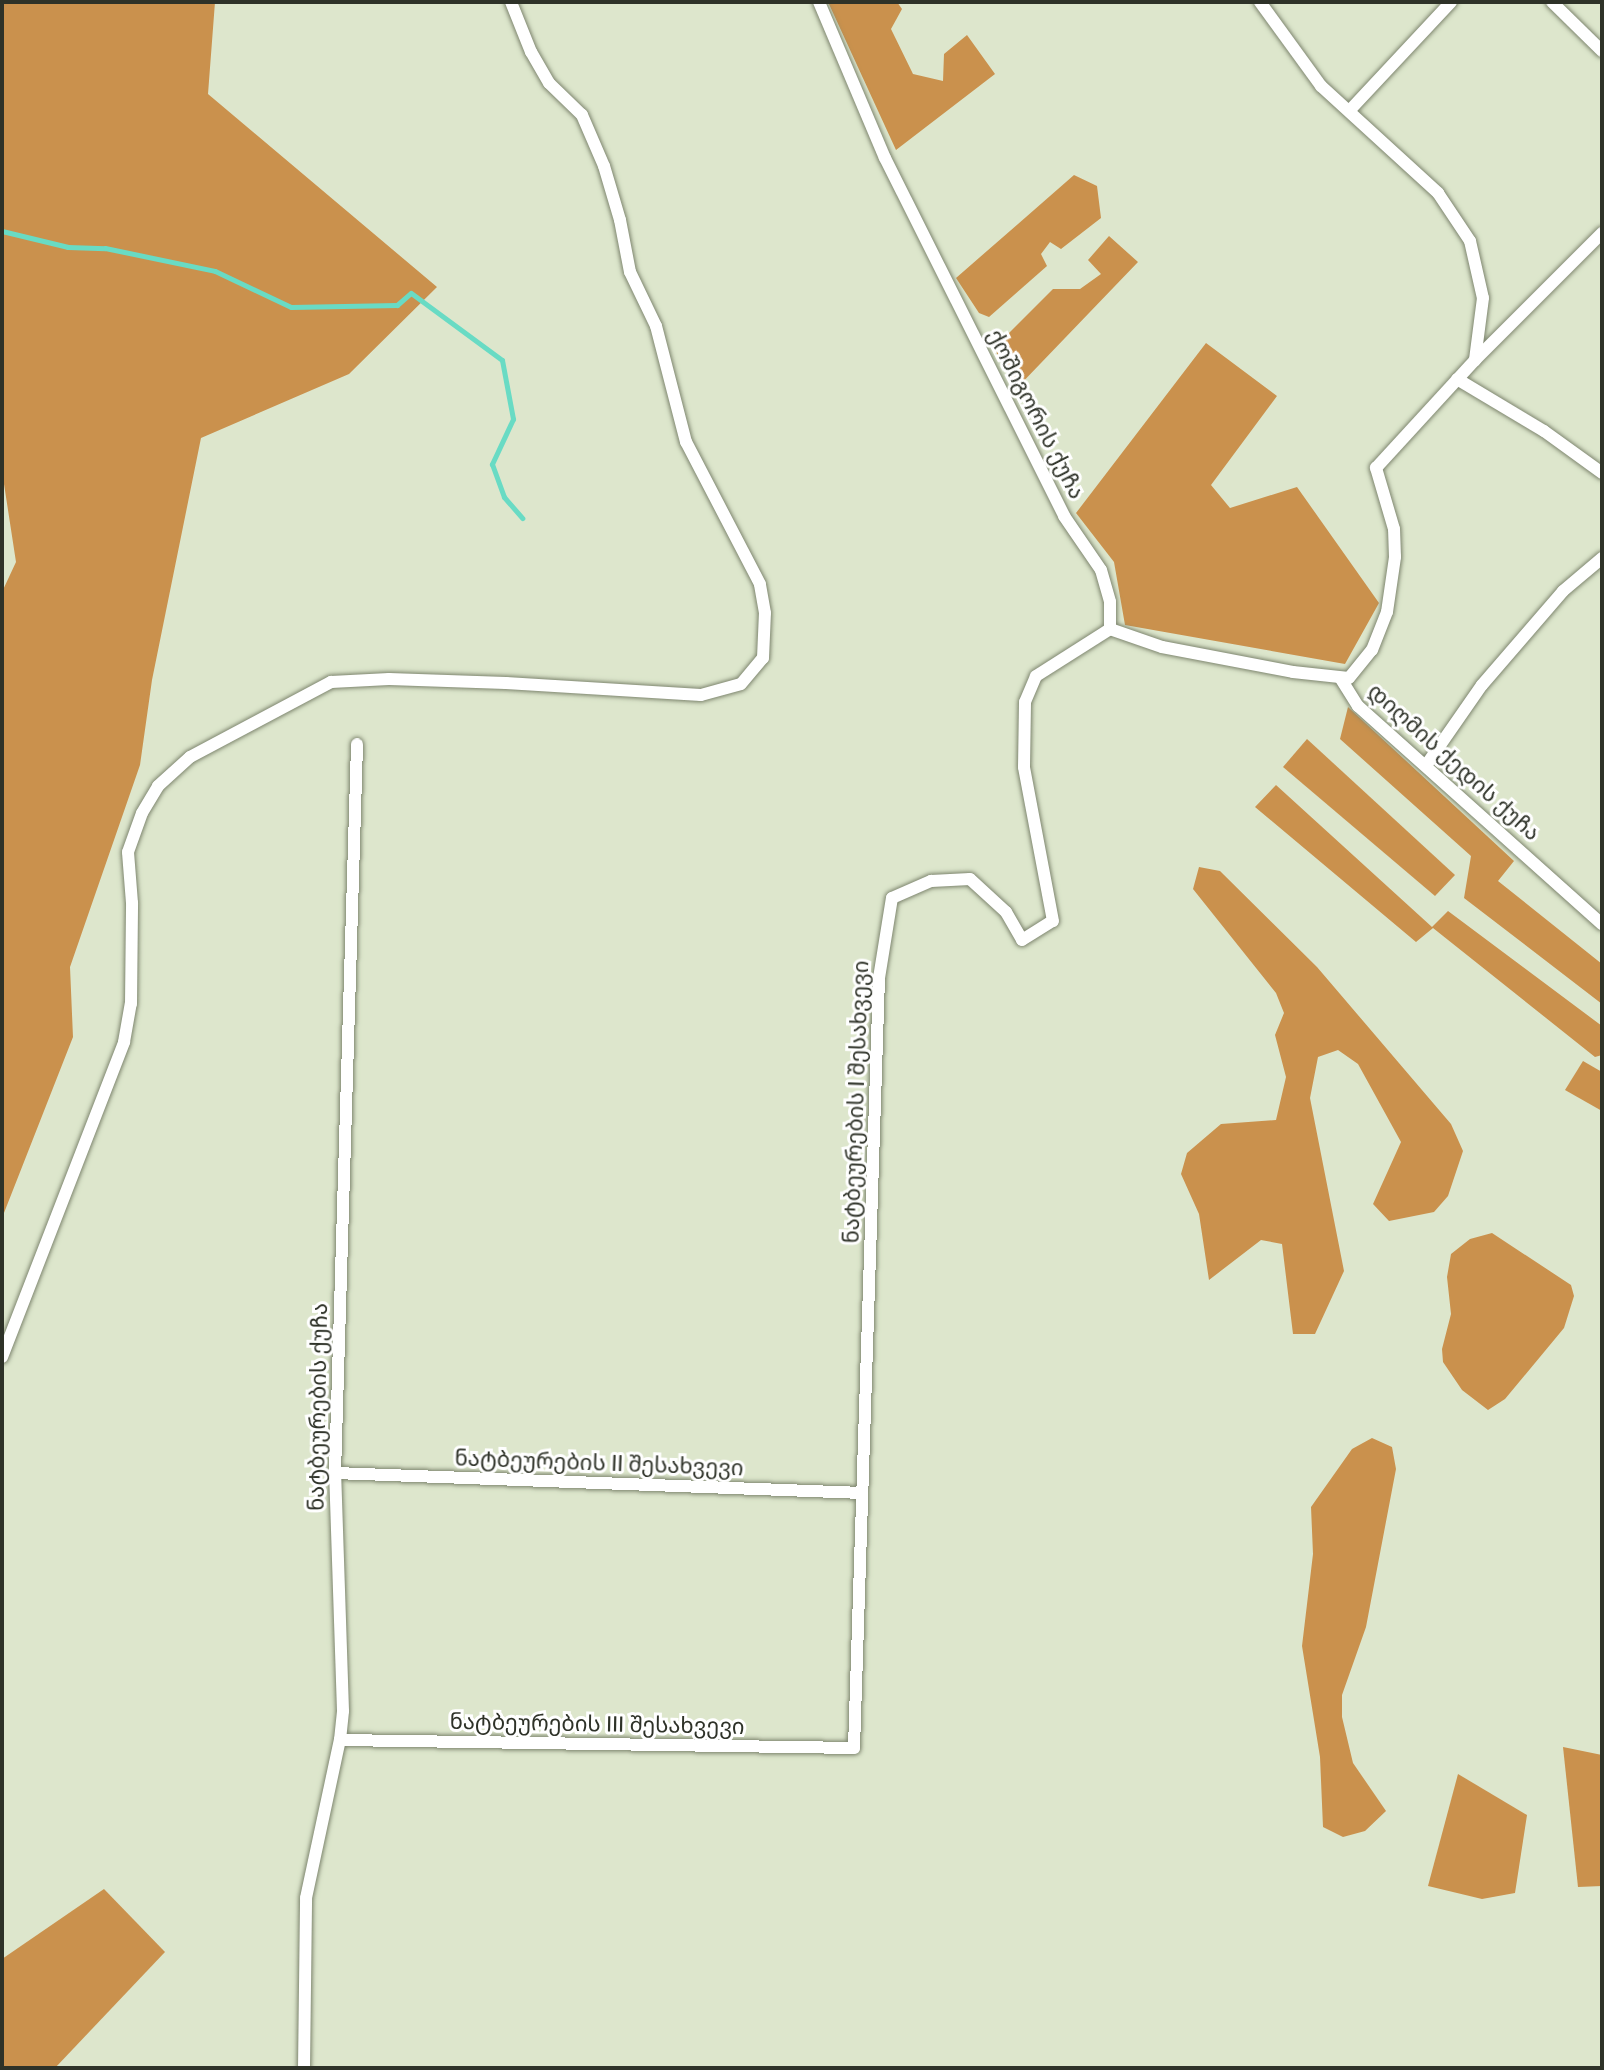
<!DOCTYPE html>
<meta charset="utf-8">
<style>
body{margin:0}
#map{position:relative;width:1604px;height:2070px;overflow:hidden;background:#dde6cc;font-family:Rubik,"Noto Sans Georgian",sans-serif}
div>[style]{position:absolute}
.forest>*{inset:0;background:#ca914d}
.stream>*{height:5px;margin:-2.5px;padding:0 2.5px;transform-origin:2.5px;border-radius:2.5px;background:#69dbc4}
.roads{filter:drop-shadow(0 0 2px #7e866f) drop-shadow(0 0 2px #7e866f)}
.street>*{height:12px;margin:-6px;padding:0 6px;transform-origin:6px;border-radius:6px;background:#fff}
span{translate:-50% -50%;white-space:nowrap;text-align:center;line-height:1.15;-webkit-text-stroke:6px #fff;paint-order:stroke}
.street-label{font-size:22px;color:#2e3228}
.frame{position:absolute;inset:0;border:4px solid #2e3228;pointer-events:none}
</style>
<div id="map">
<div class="forest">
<i style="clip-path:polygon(3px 2px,215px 2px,208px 94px,437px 287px,349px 374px,201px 438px,152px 680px,140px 765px,70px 967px,73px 1037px,2px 1218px,2px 592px,16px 562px,2px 471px)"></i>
<i style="clip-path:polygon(828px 2px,897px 2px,902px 9px,891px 29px,913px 74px,943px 81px,944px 54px,967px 35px,995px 74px,896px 150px)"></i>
<i style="clip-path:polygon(1074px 175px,1097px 186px,1101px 218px,1061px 249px,1050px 242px,1041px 254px,1047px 266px,989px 317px,979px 313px,956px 278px)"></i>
<i style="clip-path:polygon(1109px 236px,1138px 262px,1016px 389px,994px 348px,1053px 289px,1080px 289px,1101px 274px,1088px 260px)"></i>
<i style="clip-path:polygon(1206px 343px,1277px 396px,1211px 485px,1230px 508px,1297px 487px,1379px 603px,1345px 664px,1125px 625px,1114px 562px,1076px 513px)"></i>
<i style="clip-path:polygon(1348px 707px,1514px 861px,1498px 881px,1602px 964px,1602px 1004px,1464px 898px,1471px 856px,1340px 739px)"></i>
<i style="clip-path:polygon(1307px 739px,1455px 875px,1435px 896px,1283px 767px)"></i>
<i style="clip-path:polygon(1276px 785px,1432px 927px,1448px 911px,1602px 1026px,1602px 1055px,1595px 1057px,1433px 928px,1416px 942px,1255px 807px)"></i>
<i style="clip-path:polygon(1199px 867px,1220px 871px,1317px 967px,1451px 1124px,1463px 1151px,1448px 1196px,1434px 1212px,1389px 1221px,1373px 1204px,1401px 1142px,1358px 1064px,1338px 1050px,1318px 1057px,1310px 1098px,1344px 1271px,1315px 1334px,1293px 1334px,1282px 1244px,1261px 1240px,1209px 1280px,1199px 1214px,1181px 1174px,1187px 1153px,1221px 1124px,1276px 1120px,1286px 1077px,1275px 1035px,1284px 1013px,1276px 993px,1193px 889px)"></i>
<i style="clip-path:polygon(1583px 1061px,1602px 1072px,1602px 1111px,1565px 1090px)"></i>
<i style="clip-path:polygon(1492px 1233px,1571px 1285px,1574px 1296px,1564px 1328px,1505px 1399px,1488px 1410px,1462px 1390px,1443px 1362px,1442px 1349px,1451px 1314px,1447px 1277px,1451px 1254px,1470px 1239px)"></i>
<i style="clip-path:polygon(1372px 1438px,1392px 1447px,1396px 1469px,1366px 1627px,1342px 1695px,1342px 1717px,1353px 1763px,1386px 1811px,1365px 1831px,1343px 1837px,1323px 1827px,1320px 1757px,1302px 1646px,1313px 1554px,1311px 1507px,1352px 1449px)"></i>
<i style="clip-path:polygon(1563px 1747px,1602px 1755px,1602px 1886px,1578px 1887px)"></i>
<i style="clip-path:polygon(1458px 1774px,1527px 1815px,1515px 1893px,1482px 1899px,1428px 1886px)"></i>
<i style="clip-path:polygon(104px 1889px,165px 1952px,55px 2068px,2px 2068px,2px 1959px)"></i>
</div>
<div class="stream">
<i style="left:2px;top:231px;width:68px;rotate:13.6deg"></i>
<i style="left:68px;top:247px;width:37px;rotate:2deg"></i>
<i style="left:105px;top:248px;width:112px;rotate:11.8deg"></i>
<i style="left:215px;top:271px;width:84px;rotate:25.3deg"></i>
<i style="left:291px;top:307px;width:106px;rotate:-1.1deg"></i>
<i style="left:397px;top:305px;width:18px;rotate:-41deg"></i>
<i style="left:411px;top:293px;width:113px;rotate:36.4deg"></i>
<i style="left:502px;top:360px;width:60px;rotate:79.4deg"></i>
<i style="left:513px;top:419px;width:50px;rotate:115deg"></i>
<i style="left:492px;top:464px;width:35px;rotate:70deg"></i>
<i style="left:504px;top:497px;width:28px;rotate:49deg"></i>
</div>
<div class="roads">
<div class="street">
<i style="left:819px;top:2px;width:169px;rotate:67.1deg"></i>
<i style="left:885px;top:158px;width:400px;rotate:63.4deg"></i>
<i style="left:1064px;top:516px;width:65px;rotate:55.6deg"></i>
<i style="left:1101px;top:570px;width:33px;rotate:74deg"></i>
<i style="left:1110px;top:602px;width:27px;rotate:90deg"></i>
<i style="left:1260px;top:2px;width:104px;rotate:54deg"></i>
<i style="left:1321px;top:86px;width:159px;rotate:42.4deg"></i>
<i style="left:1438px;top:193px;width:58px;rotate:56.3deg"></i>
<i style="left:1470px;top:241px;width:58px;rotate:77.2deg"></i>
<i style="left:1483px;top:298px;width:63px;rotate:97.4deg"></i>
<i style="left:1552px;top:2px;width:70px;rotate:44.4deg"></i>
<i style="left:1350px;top:110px;width:148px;rotate:-46.9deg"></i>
<i style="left:1457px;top:379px;width:101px;rotate:30.9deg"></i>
<i style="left:1544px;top:431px;width:72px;rotate:35.9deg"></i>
<i style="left:1110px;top:629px;width:55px;rotate:19.1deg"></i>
<i style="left:1162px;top:647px;width:133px;rotate:10.8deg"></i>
<i style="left:1293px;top:672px;width:56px;rotate:6.1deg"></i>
<i style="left:1349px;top:678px;width:36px;rotate:-51deg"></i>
<i style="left:1372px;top:650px;width:41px;rotate:-68.5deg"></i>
<i style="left:1387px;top:612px;width:56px;rotate:-81.7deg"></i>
<i style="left:1395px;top:557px;width:28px;rotate:-92deg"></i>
<i style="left:1394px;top:529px;width:64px;rotate:-106.4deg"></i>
<i style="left:1376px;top:468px;width:147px;rotate:-47.5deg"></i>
<i style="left:1475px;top:360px;width:180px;rotate:-45deg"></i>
<i style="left:1341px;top:679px;width:32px;rotate:58deg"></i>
<i style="left:1358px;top:706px;width:327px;rotate:41.8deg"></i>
<i style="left:1427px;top:764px;width:96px;rotate:-55.2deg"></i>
<i style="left:1482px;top:685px;width:124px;rotate:-49.2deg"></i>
<i style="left:1563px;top:591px;width:51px;rotate:-40.2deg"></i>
<i style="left:2px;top:1357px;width:338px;rotate:-68.8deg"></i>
<i style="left:124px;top:1042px;width:39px;rotate:-80deg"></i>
<i style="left:131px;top:1004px;width:101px;rotate:-89.4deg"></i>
<i style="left:132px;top:903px;width:51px;rotate:-94.5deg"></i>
<i style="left:128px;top:852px;width:41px;rotate:-70.3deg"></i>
<i style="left:142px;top:813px;width:31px;rotate:-59deg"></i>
<i style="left:158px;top:786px;width:43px;rotate:-42.2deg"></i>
<i style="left:190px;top:757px;width:160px;rotate:-28deg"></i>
<i style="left:331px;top:682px;width:58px;rotate:-3deg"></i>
<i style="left:389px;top:679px;width:117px;rotate:2deg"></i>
<i style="left:506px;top:683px;width:195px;rotate:3.5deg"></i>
<i style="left:701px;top:695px;width:41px;rotate:-15.4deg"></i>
<i style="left:741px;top:684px;width:34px;rotate:-50deg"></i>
<i style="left:763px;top:658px;width:45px;rotate:-87.5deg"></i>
<i style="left:765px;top:613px;width:29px;rotate:-100deg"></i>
<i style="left:760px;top:584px;width:160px;rotate:-117.5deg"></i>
<i style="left:686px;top:442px;width:120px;rotate:-104.5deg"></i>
<i style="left:656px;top:326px;width:60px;rotate:-115.7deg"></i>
<i style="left:630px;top:272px;width:53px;rotate:-100.9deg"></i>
<i style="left:620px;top:220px;width:56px;rotate:-106.5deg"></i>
<i style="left:604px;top:166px;width:56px;rotate:-113.3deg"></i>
<i style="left:582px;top:115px;width:46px;rotate:-135.9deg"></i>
<i style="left:549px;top:83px;width:36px;rotate:-120deg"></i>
<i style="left:531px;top:52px;width:54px;rotate:-111.8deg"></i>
<i style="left:335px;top:1473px;width:527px;rotate:2.17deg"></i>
<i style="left:340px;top:1740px;width:514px;rotate:0.89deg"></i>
<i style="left:854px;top:1748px;width:770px;rotate:-88.14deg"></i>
<i style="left:879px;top:978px;width:81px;rotate:-80.8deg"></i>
<i style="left:892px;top:898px;width:43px;rotate:-23.6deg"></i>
<i style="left:931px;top:881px;width:39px;rotate:-3deg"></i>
<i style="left:970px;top:879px;width:49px;rotate:42.5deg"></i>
<i style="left:1006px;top:912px;width:32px;rotate:60deg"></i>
<i style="left:1022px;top:940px;width:36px;rotate:-32deg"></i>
<i style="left:1053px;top:921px;width:157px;rotate:-100.7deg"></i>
<i style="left:1024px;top:767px;width:65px;rotate:-89.1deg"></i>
<i style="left:1025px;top:702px;width:28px;rotate:-67deg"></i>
<i style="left:1036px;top:676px;width:88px;rotate:-32.4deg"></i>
<i style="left:304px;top:2068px;width:170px;rotate:-89.3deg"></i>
<i style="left:306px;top:1898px;width:162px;rotate:-77.9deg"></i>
<i style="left:340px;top:1740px;width:29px;rotate:-84deg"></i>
<i style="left:343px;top:1711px;width:238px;rotate:-91.9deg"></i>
<i style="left:335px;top:1473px;width:729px;rotate:-88.27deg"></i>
</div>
</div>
<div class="street-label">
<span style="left:1036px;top:414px;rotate:63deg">ქოშიგორის ქუჩა</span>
<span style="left:1454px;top:762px;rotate:42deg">დიღმის ქედის ქუჩა</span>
<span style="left:856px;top:1102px;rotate:-88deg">ნატბეურების I შესახვევი</span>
<span style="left:318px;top:1407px;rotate:-89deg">ნატბეურების ქუჩა</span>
<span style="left:599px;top:1463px;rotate:2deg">ნატბეურების II შესახვევი</span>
<span style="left:597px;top:1724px;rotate:1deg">ნატბეურების III შესახვევი</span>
</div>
<div class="frame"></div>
</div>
